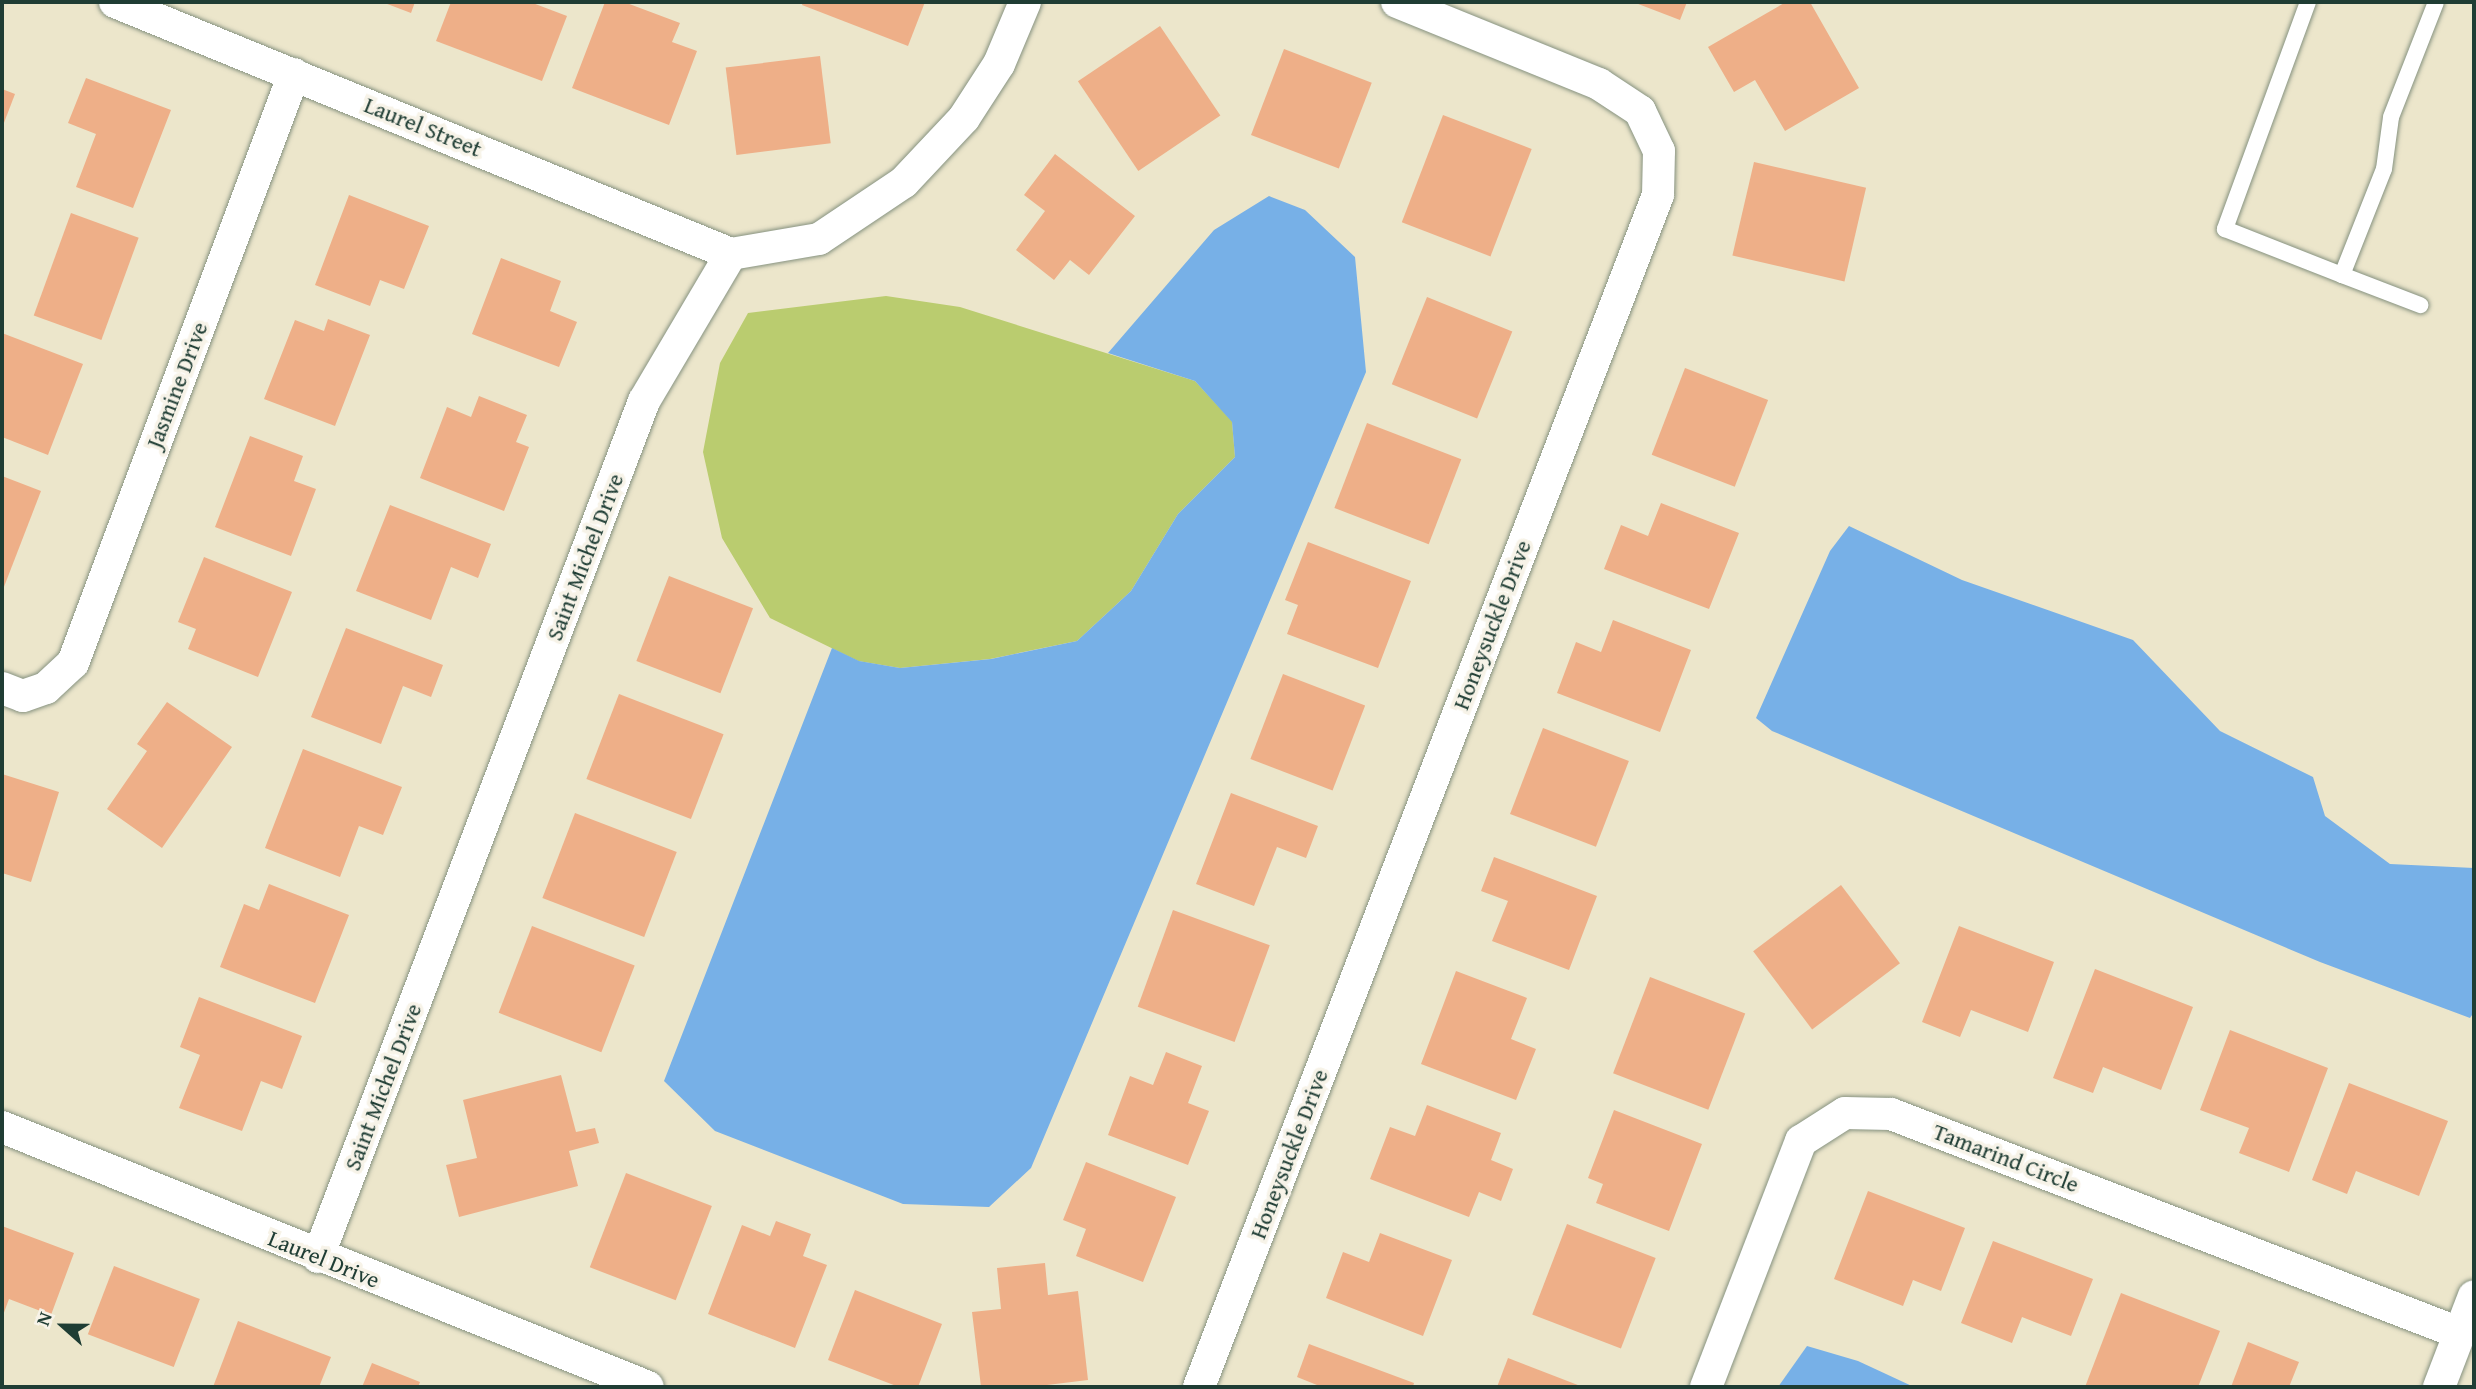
<!DOCTYPE html>
<html>
<head>
<meta charset="utf-8">
<style>
  body { margin:0 }
  #map { position:relative; width:2476px; height:1389px; overflow:hidden; background:#ece6cb; font-family:"Gentium Book Plus",serif }
  div>[style] { position:absolute }
  .green>* { inset:0; background:#bacc6f }
  .water>* { inset:0; background:#77b0e7 }
  .building>* { inset:0; background:#eeaf88; transform-origin:0 0 }
  .roads { filter:drop-shadow(0 0 2px #869280) drop-shadow(0 0 2px #869280) }
  .lane>* { height:16px; margin:-8px; padding:0 8px; transform-origin:8px; border-radius:8px; background:#fff }
  .street>* { height:32px; margin:-16px; padding:0 16px; transform-origin:16px; border-radius:16px; background:#fff }
  span { translate:-50% -50%; white-space:nowrap; text-align:center; line-height:1.15; -webkit-text-stroke:7px #f7f3e8; paint-order:stroke }
  .street-label { font-size:23px; color:#1f3d34 }
  .frame { position:absolute; inset:0; border:4px solid #1f3d34; pointer-events:none }
  .north { position:absolute; left:28px; top:1291px; width:70px; height:70px; -webkit-text-stroke:5px #f7f3e8; paint-order:stroke; rotate:291deg; font-size:19px; font-weight:700; line-height:28px; text-align:center; color:#1f3d34 }
  .north::after { content:''; display:block; margin:auto; width:24px; height:32px; background:#1f3d34; clip-path:polygon(50% 0,100% 100%,50% 72%,0 100%) }
</style>
</head>
<body>
<div id="map">
  <div class="green">
    <div style="clip-path:polygon(886px 296px,960px 307px,1195px 381px,1232px 421px,1235px 457px,1178px 514px,1131px 591px,1077px 641px,990px 659px,900px 668px,858px 661px,770px 618px,722px 538px,703px 452px,720px 363px,748px 313px)"></div>
  </div>
  <div class="water">
    <div style="clip-path:polygon(1269px 196px,1305px 210px,1355px 257px,1366px 372px,1031px 1168px,989px 1207px,903px 1204px,715px 1131px,664px 1081px,832px 648px,859px 661px,900px 668px,991px 659px,1077px 641px,1131px 591px,1178px 514px,1235px 457px,1232px 422px,1195px 381px,1108px 353px,1214px 230px)"></div>
    <div style="clip-path:polygon(1849px 526px,1962px 580px,2133px 640px,2220px 731px,2313px 777px,2325px 816px,2390px 864px,2474px 868px,2474px 1012px,2470px 1018px,2320px 962px,1772px 731px,1756px 718px,1830px 551px)"></div>
    <div style="clip-path:polygon(1807px 1346px,1858px 1361px,1914px 1387px,1778px 1387px)"></div>
  </div>
  <div class="building">
    <div style="clip-path:polygon(382px 2px,415px 2px,411px 13px)"></div>
    <div style="clip-path:polygon(451px 2px,530px 2px,567px 16px,542px 81px,436px 41px)"></div>
    <div style="clip-path:polygon(605px 2px,624px 2px,680px 23px,672px 42px,697px 51px,669px 125px,572px 88px)"></div>
    <div style="clip-path:polygon(803px 2px,925px 2px,908px 46px,802px 5px)"></div>
    <div style="clip-path:polygon(1633px 2px,1687px 2px,1680px 20px)"></div>
    <div style="clip-path:polygon(1786px 2px,1810px 2px,1859px 88px,1785px 131px,1755px 80px,1734px 92px,1708px 47px)"></div>
    <div style="left:1160px;top:26px;width:108px;height:99px;rotate:56deg"></div>
    <div style="left:1284px;top:49px;width:94px;height:92px;rotate:21deg"></div>
    <div style="left:820px;top:56px;width:88px;height:95px;rotate:83deg"></div>
    <div style="clip-path:polygon(86px 78px,171px 110px,133px 208px,76px 187px,96px 134px,68px 123px)"></div>
    <div style="clip-path:polygon(2px 89px,15px 94px,2px 128px)"></div>
    <div style="left:1443px;top:115px;width:95px;height:115px;rotate:21deg"></div>
    <div style="clip-path:polygon(1055px 154px,1135px 216px,1089px 275px,1070px 260px,1054px 280px,1016px 250px,1045px 211px,1024px 195px)"></div>
    <div style="left:1754px;top:162px;width:115px;height:96px;rotate:13deg"></div>
    <div style="clip-path:polygon(349px 195px,429px 226px,404px 289px,380px 280px,370px 306px,315px 285px)"></div>
    <div style="left:71px;top:213px;width:72px;height:109px;rotate:20deg"></div>
    <div style="clip-path:polygon(501px 258px,561px 281px,550px 311px,577px 322px,559px 367px,472px 334px)"></div>
    <div style="left:1427px;top:297px;width:92px;height:94px;rotate:22deg"></div>
    <div style="clip-path:polygon(328px 319px,370px 335px,335px 426px,264px 399px,295px 320px,324px 331px)"></div>
    <div style="clip-path:polygon(2px 333px,83px 364px,48px 455px,2px 437px)"></div>
    <div style="left:1685px;top:368px;width:89px;height:93px;rotate:21deg"></div>
    <div style="clip-path:polygon(479px 396px,527px 415px,516px 442px,529px 447px,504px 511px,420px 478px,447px 407px,471px 417px)"></div>
    <div style="left:1367px;top:423px;width:101px;height:91px;rotate:21deg"></div>
    <div style="clip-path:polygon(250px 436px,303px 456px,294px 481px,316px 489px,291px 556px,215px 527px)"></div>
    <div style="clip-path:polygon(2px 476px,41px 491px,2px 592px)"></div>
    <div style="clip-path:polygon(1661px 503px,1739px 533px,1709px 609px,1604px 569px,1621px 525px,1648px 536px)"></div>
    <div style="clip-path:polygon(390px 505px,491px 544px,478px 578px,451px 567px,431px 620px,356px 591px)"></div>
    <div style="clip-path:polygon(1308px 542px,1411px 581px,1378px 668px,1287px 634px,1298px 605px,1285px 600px)"></div>
    <div style="clip-path:polygon(204px 557px,292px 592px,258px 677px,188px 649px,196px 629px,178px 622px)"></div>
    <div style="left:669px;top:576px;width:90px;height:91px;rotate:21deg"></div>
    <div style="clip-path:polygon(1613px 620px,1691px 650px,1660px 732px,1557px 693px,1576px 642px,1601px 652px)"></div>
    <div style="clip-path:polygon(346px 628px,443px 665px,431px 697px,403px 686px,381px 744px,311px 717px)"></div>
    <div style="left:1283px;top:674px;width:88px;height:91px;rotate:21deg"></div>
    <div style="left:619px;top:694px;width:112px;height:91px;rotate:21deg"></div>
    <div style="clip-path:polygon(167px 702px,232px 747px,162px 848px,107px 809px,147px 751px,137px 744px)"></div>
    <div style="left:1543px;top:728px;width:92px;height:92px;rotate:21deg"></div>
    <div style="clip-path:polygon(303px 749px,402px 787px,383px 835px,359px 826px,340px 877px,265px 848px)"></div>
    <div style="clip-path:polygon(2px 774px,59px 792px,31px 882px,2px 873px)"></div>
    <div style="clip-path:polygon(1231px 793px,1318px 826px,1306px 858px,1277px 847px,1254px 906px,1196px 884px)"></div>
    <div style="left:575px;top:813px;width:109px;height:91px;rotate:21deg"></div>
    <div style="clip-path:polygon(1494px 857px,1597px 896px,1569px 970px,1492px 941px,1508px 901px,1481px 891px)"></div>
    <div style="clip-path:polygon(269px 884px,349px 915px,315px 1003px,220px 967px,244px 904px,259px 910px)"></div>
    <div style="left:1841px;top:885px;width:98px;height:110px;rotate:53deg"></div>
    <div style="left:1173px;top:910px;width:103px;height:103px;rotate:20deg"></div>
    <div style="left:532px;top:926px;width:110px;height:93px;rotate:21deg"></div>
    <div style="clip-path:polygon(1959px 926px,2054px 962px,2028px 1032px,1971px 1010px,1960px 1037px,1922px 1022px)"></div>
    <div style="clip-path:polygon(2095px 969px,2193px 1007px,2161px 1090px,2103px 1067px,2093px 1093px,2053px 1078px)"></div>
    <div style="clip-path:polygon(1456px 971px,1527px 998px,1511px 1039px,1536px 1049px,1516px 1100px,1421px 1064px)"></div>
    <div style="left:1650px;top:977px;width:102px;height:103px;rotate:21deg"></div>
    <div style="clip-path:polygon(199px 997px,302px 1036px,282px 1089px,261px 1081px,242px 1131px,179px 1108px,200px 1055px,180px 1047px)"></div>
    <div style="clip-path:polygon(2230px 1030px,2328px 1068px,2289px 1172px,2239px 1153px,2249px 1128px,2200px 1110px)"></div>
    <div style="clip-path:polygon(1166px 1052px,1202px 1066px,1188px 1103px,1209px 1111px,1188px 1165px,1108px 1135px,1130px 1076px,1153px 1085px)"></div>
    <div style="clip-path:polygon(561px 1075px,576px 1132px,595px 1128px,599px 1143px,569px 1151px,578px 1186px,459px 1217px,446px 1165px,477px 1158px,463px 1100px)"></div>
    <div style="clip-path:polygon(2349px 1083px,2448px 1121px,2419px 1196px,2356px 1171px,2347px 1194px,2312px 1180px)"></div>
    <div style="clip-path:polygon(1427px 1105px,1501px 1133px,1491px 1160px,1513px 1169px,1501px 1201px,1479px 1192px,1469px 1217px,1370px 1179px,1390px 1127px,1415px 1136px)"></div>
    <div style="clip-path:polygon(1614px 1110px,1702px 1144px,1669px 1231px,1596px 1203px,1603px 1184px,1588px 1178px)"></div>
    <div style="clip-path:polygon(1086px 1162px,1176px 1197px,1143px 1282px,1076px 1256px,1086px 1229px,1063px 1220px)"></div>
    <div style="left:626px;top:1173px;width:92px;height:101px;rotate:21deg"></div>
    <div style="clip-path:polygon(1868px 1191px,1965px 1228px,1941px 1291px,1913px 1280px,1903px 1306px,1834px 1279px)"></div>
    <div style="clip-path:polygon(776px 1221px,811px 1234px,803px 1256px,827px 1265px,795px 1348px,708px 1314px,742px 1225px,770px 1236px)"></div>
    <div style="left:1567px;top:1224px;width:95px;height:97px;rotate:21deg"></div>
    <div style="clip-path:polygon(2px 1226px,74px 1253px,51px 1315px,9px 1299px,2px 1318px)"></div>
    <div style="clip-path:polygon(1380px 1233px,1452px 1260px,1423px 1336px,1326px 1298px,1343px 1252px,1369px 1262px)"></div>
    <div style="clip-path:polygon(1993px 1241px,2093px 1279px,2071px 1336px,2022px 1317px,2012px 1343px,1961px 1323px)"></div>
    <div style="clip-path:polygon(1045px 1263px,1048px 1295px,1078px 1291px,1088px 1380px,1047px 1385px,1047px 1387px,981px 1387px,972px 1312px,1001px 1309px,997px 1268px)"></div>
    <div style="left:114px;top:1266px;width:92px;height:73px;rotate:21deg"></div>
    <div style="clip-path:polygon(855px 1290px,942px 1324px,918px 1387px,899px 1387px,828px 1360px)"></div>
    <div style="clip-path:polygon(2121px 1293px,2220px 1331px,2198px 1387px,2085px 1387px)"></div>
    <div style="clip-path:polygon(238px 1321px,331px 1357px,319px 1387px,213px 1387px)"></div>
    <div style="clip-path:polygon(2248px 1342px,2299px 1362px,2289px 1387px,2231px 1387px)"></div>
    <div style="clip-path:polygon(1309px 1344px,1414px 1383px,1413px 1387px,1322px 1387px,1297px 1377px)"></div>
    <div style="clip-path:polygon(1508px 1358px,1583px 1387px,1497px 1387px)"></div>
    <div style="clip-path:polygon(372px 1363px,420px 1382px,418px 1387px,362px 1387px)"></div>
  </div>
  <div class="roads">
    <div class="lane">
      <div style="left:2308px;top:2px;width:242px;rotate:110.1deg"></div>
      <div style="left:2225px;top:229px;width:126px;rotate:21.5deg"></div>
      <div style="left:2342px;top:275px;width:114px;rotate:-68.4deg"></div>
      <div style="left:2384px;top:169px;width:52px;rotate:-82.3deg"></div>
      <div style="left:2391px;top:117px;width:123px;rotate:-68.6deg"></div>
      <div style="left:2342px;top:275px;width:84px;rotate:21deg"></div>
    </div>
    <div class="street">
      <div style="left:115px;top:2px;width:666px;rotate:22.25deg"></div>
      <div style="left:2px;top:688px;width:22px;rotate:21deg"></div>
      <div style="left:23px;top:696px;width:24px;rotate:-19deg"></div>
      <div style="left:46px;top:688px;width:37px;rotate:-43deg"></div>
      <div style="left:73px;top:663px;width:629px;rotate:-69.43deg"></div>
      <div style="left:2px;top:1127px;width:696px;rotate:21.92deg"></div>
      <div style="left:318px;top:1257px;width:916px;rotate:-69.15deg"></div>
      <div style="left:644px;top:401px;width:171px;rotate:-59.4deg"></div>
      <div style="left:731px;top:254px;width:89px;rotate:-9.7deg"></div>
      <div style="left:819px;top:239px;width:102px;rotate:-33.8deg"></div>
      <div style="left:904px;top:182px;width:88px;rotate:-46.8deg"></div>
      <div style="left:964px;top:118px;width:64px;rotate:-57.1deg"></div>
      <div style="left:999px;top:64px;width:67px;rotate:-67.2deg"></div>
      <div style="left:1199px;top:1387px;width:1277px;rotate:-68.94deg"></div>
      <div style="left:1658px;top:195px;width:44px;rotate:-88.7deg"></div>
      <div style="left:1659px;top:151px;width:44px;rotate:-115.4deg"></div>
      <div style="left:1640px;top:111px;width:49px;rotate:-146.6deg"></div>
      <div style="left:1599px;top:84px;width:218px;rotate:-157.9deg"></div>
      <div style="left:1706px;top:1387px;width:264px;rotate:-68.9deg"></div>
      <div style="left:1801px;top:1141px;width:52px;rotate:-32.5deg"></div>
      <div style="left:1845px;top:1113px;width:46px;rotate:1.2deg"></div>
      <div style="left:1891px;top:1114px;width:609px;rotate:21.08deg"></div>
      <div style="left:2439px;top:1387px;width:97px;rotate:-69deg"></div>
    </div>
  </div>
  <div class="street-label">
    <span style="left:423px;top:127px;rotate:22deg">Laurel Street</span>
    <span style="left:177px;top:385px;rotate:-69deg">Jasmine Drive</span>
    <span style="left:585px;top:557px;rotate:-69deg">Saint Michel Drive</span>
    <span style="left:1492px;top:625px;rotate:-69deg">Honeysuckle Drive</span>
    <span style="left:383px;top:1087px;rotate:-69deg">Saint Michel Drive</span>
    <span style="left:1289px;top:1154px;rotate:-69deg">Honeysuckle Drive</span>
    <span style="left:2006px;top:1158px;rotate:21deg">Tamarind Circle</span>
    <span style="left:324px;top:1259px;rotate:22deg">Laurel Drive</span>
  </div>
  <div class="frame"></div>
  <div class="north">N</div>
</div>
</body>
</html>
